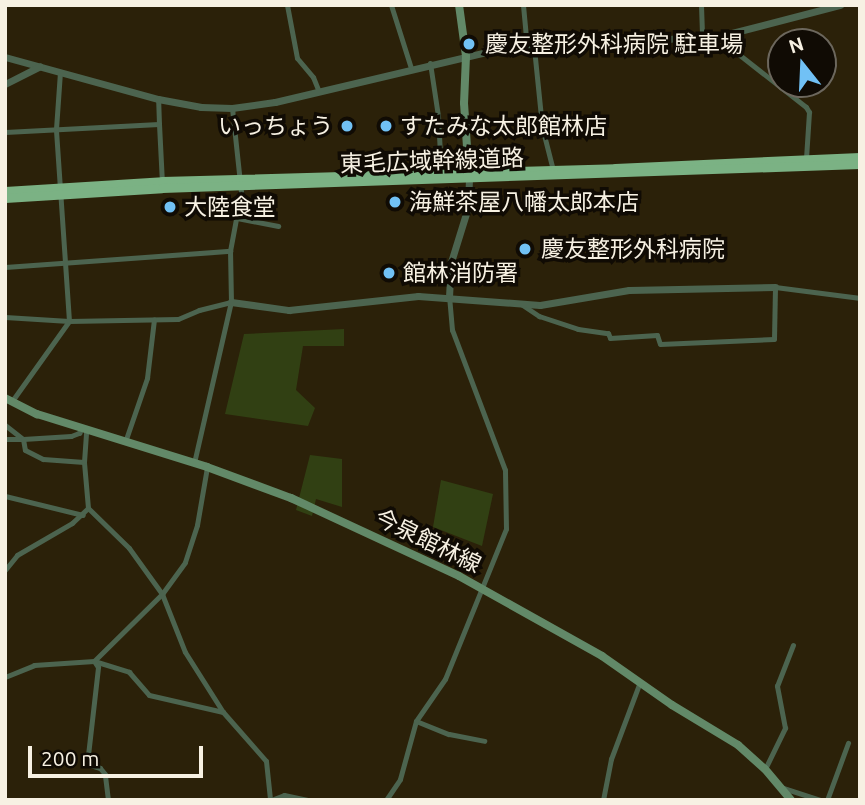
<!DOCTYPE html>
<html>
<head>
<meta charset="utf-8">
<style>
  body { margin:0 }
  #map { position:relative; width:865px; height:805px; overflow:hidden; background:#2b2109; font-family:Ubuntu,"Noto Sans JP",sans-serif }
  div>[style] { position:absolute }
  .green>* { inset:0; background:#314013 }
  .minor>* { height:5px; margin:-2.5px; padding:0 2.5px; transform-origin:2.5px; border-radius:2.5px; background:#4c644f }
  .tertiary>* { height:7px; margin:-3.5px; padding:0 3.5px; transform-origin:3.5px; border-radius:3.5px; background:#4c644f }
  .secondary>* { height:8px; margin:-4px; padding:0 4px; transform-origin:4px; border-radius:4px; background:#628968 }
  .trunk>* { height:9px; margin:-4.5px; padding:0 4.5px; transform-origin:4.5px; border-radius:4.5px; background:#7bb284 }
  .dots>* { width:19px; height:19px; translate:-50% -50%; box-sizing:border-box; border:4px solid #100b04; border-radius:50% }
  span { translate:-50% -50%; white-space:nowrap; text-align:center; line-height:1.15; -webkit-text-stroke:7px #100b04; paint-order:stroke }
  .poi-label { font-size:23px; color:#f7f1e3 }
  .left { translate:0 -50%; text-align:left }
  .right { translate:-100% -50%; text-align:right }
  .street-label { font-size:23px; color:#f7f1e3 }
  .frame { position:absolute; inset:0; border:7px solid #f7f1e3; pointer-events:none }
  .north { position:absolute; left:767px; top:28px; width:70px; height:70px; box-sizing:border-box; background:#100b04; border:2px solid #6c675d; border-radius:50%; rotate:342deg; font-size:19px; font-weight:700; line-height:28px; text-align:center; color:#f7f1e3 }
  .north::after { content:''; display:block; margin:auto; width:24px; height:32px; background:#71c1f5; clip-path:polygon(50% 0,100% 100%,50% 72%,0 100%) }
  .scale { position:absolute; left:28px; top:746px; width:175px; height:32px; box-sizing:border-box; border:4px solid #f7f1e3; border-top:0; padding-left:9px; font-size:21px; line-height:24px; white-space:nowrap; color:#f7f1e3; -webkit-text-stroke:5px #100b04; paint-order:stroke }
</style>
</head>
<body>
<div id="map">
  <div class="green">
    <div style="clip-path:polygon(344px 329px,344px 346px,303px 346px,296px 390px,315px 408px,308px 426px,225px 414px,244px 334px)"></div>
    <div style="clip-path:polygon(310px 455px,342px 459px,342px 507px,316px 499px,312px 516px,296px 510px)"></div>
    <div style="clip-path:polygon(441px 480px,493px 494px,482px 546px,433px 527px)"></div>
  </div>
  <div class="minor">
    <div style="left:287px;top:5px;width:54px;rotate:79.3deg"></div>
    <div style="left:297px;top:58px;width:25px;rotate:50deg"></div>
    <div style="left:313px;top:77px;width:16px;rotate:68deg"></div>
    <div style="left:391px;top:5px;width:66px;rotate:72.4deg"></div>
    <div style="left:523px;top:5px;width:43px;rotate:84.7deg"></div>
    <div style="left:701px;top:5px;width:32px;rotate:88deg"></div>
    <div style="left:724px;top:35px;width:16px;rotate:60deg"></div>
    <div style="left:732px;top:49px;width:94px;rotate:38.1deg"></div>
    <div style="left:806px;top:107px;width:6px;rotate:59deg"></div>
    <div style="left:809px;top:112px;width:47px;rotate:93.7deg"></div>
    <div style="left:534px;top:48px;width:79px;rotate:84.2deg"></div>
    <div style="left:542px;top:127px;width:44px;rotate:75.7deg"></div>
    <div style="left:430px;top:63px;width:54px;rotate:81.4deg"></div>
    <div style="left:438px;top:116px;width:57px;rotate:87deg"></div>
    <div style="left:159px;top:124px;width:60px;rotate:87.1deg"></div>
    <div style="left:5px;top:132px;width:154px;rotate:-3deg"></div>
    <div style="left:159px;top:124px;width:25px;rotate:-92deg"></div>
    <div style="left:237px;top:218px;width:42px;rotate:11deg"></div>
    <div style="left:5px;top:267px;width:226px;rotate:-4.1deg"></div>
    <div style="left:521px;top:304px;width:22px;rotate:34deg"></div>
    <div style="left:539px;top:316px;width:41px;rotate:18.4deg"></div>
    <div style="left:578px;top:329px;width:30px;rotate:8deg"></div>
    <div style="left:608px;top:333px;width:5px;rotate:68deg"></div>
    <div style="left:610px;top:338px;width:47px;rotate:-3.7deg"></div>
    <div style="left:657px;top:335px;width:9px;rotate:72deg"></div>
    <div style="left:660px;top:344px;width:114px;rotate:-2.5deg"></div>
    <div style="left:774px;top:339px;width:52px;rotate:-88.9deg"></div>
    <div style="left:775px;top:287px;width:86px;rotate:7.4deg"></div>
    <div style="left:5px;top:317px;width:64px;rotate:3.6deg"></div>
    <div style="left:69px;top:321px;width:109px;rotate:-1.1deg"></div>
    <div style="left:178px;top:319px;width:23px;rotate:-23deg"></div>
    <div style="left:199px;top:310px;width:33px;rotate:-14deg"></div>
    <div style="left:12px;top:401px;width:98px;rotate:-54.5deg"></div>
    <div style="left:69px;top:321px;width:192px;rotate:-93.9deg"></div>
    <div style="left:56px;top:129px;width:57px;rotate:-86deg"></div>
    <div style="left:5px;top:425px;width:23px;rotate:38deg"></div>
    <div style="left:23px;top:439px;width:48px;rotate:-3.6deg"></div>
    <div style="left:71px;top:436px;width:9px;rotate:-21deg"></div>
    <div style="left:79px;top:433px;width:4px;rotate:-63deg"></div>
    <div style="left:5px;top:439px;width:18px"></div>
    <div style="left:23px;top:439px;width:11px;rotate:80deg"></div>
    <div style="left:25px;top:450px;width:20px;rotate:27deg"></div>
    <div style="left:43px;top:459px;width:41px;rotate:4.2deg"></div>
    <div style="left:125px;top:442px;width:68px;rotate:-71deg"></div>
    <div style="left:147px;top:378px;width:59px;rotate:-83.2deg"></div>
    <div style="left:194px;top:463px;width:165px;rotate:-77.1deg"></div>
    <div style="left:231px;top:302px;width:51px;rotate:-91.1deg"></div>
    <div style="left:230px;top:251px;width:60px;rotate:-79.4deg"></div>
    <div style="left:241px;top:192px;width:84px;rotate:-96.1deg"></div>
    <div style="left:5px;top:496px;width:80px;rotate:13.7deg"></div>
    <div style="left:88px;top:508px;width:57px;rotate:44.3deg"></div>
    <div style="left:129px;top:548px;width:57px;rotate:54.3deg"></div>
    <div style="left:162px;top:594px;width:62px;rotate:68.4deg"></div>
    <div style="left:185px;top:652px;width:71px;rotate:57.7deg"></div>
    <div style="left:223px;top:712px;width:65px;rotate:48.7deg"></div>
    <div style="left:266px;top:761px;width:39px;rotate:84deg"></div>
    <div style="left:5px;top:570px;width:19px;rotate:-51deg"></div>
    <div style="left:17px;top:555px;width:64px;rotate:-30.2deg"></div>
    <div style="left:72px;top:523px;width:22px;rotate:-43deg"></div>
    <div style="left:88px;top:508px;width:46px;rotate:-95deg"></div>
    <div style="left:84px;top:462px;width:32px;rotate:-86deg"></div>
    <div style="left:5px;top:677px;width:31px;rotate:-22deg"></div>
    <div style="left:34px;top:665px;width:60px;rotate:-3.8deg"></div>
    <div style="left:94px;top:661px;width:37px;rotate:17deg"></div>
    <div style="left:129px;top:672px;width:30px;rotate:49deg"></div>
    <div style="left:149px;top:695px;width:76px;rotate:12.9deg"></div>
    <div style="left:416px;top:721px;width:35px;rotate:22deg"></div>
    <div style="left:449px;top:734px;width:36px;rotate:11deg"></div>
    <div style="left:765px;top:769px;width:46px;rotate:-64deg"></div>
    <div style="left:785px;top:728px;width:43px;rotate:-100.8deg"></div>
    <div style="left:777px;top:686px;width:44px;rotate:-68.7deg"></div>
    <div style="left:780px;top:787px;width:42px;rotate:18deg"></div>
    <div style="left:108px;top:800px;width:26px;rotate:-97deg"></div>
    <div style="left:105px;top:774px;width:8px;rotate:-130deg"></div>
    <div style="left:100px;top:768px;width:14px;rotate:-163deg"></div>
    <div style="left:87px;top:764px;width:98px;rotate:-83.5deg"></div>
    <div style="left:98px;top:667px;width:7px;rotate:-124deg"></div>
    <div style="left:94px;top:661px;width:95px;rotate:-44.6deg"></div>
    <div style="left:162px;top:594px;width:39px;rotate:-54deg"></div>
    <div style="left:185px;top:562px;width:39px;rotate:-72deg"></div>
    <div style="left:197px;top:525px;width:59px;rotate:-80.2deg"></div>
    <div style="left:271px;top:800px;width:14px;rotate:-21deg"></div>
    <div style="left:284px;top:795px;width:24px;rotate:12deg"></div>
    <div style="left:386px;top:800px;width:25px;rotate:-56deg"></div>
    <div style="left:400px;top:779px;width:60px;rotate:-74.6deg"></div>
    <div style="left:416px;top:721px;width:51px;rotate:-55.4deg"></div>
    <div style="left:445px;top:679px;width:162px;rotate:-67.9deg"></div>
    <div style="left:506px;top:529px;width:59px;rotate:-91deg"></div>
    <div style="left:505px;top:470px;width:150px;rotate:-110.7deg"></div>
    <div style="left:452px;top:330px;width:33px;rotate:-95deg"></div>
    <div style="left:603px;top:800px;width:42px;rotate:-79deg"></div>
    <div style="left:611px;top:759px;width:82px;rotate:-69.4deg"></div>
    <div style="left:827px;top:800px;width:61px;rotate:-69.8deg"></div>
  </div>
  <div class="tertiary">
    <div style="left:5px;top:57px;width:159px;rotate:15.4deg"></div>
    <div style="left:158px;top:99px;width:44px;rotate:10.5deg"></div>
    <div style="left:201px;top:107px;width:31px;rotate:2deg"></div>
    <div style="left:232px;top:108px;width:43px;rotate:-7.9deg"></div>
    <div style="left:275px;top:102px;width:218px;rotate:-13.3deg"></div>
    <div style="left:487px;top:52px;width:238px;rotate:-4.1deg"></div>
    <div style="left:724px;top:35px;width:120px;rotate:-14.5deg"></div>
    <div style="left:5px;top:84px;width:39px;rotate:-27deg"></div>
    <div style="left:449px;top:297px;width:35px;rotate:-87deg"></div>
    <div style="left:451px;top:262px;width:58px;rotate:-72.8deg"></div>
    <div style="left:468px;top:207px;width:28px;rotate:-88deg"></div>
    <div style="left:231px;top:302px;width:59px;rotate:7.9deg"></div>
    <div style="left:289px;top:310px;width:130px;rotate:-6.2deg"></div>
    <div style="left:418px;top:296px;width:122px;rotate:4.2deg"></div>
    <div style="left:540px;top:305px;width:90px;rotate:-9.6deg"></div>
    <div style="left:629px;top:290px;width:146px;rotate:-1.2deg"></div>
  </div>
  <div class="secondary">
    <div style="left:459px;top:5px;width:51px;rotate:82.2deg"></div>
    <div style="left:466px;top:56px;width:47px;rotate:92.4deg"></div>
    <div style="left:464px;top:103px;width:74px;rotate:86.1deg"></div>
    <div style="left:5px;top:398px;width:36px;rotate:27deg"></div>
    <div style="left:37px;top:414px;width:178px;rotate:17.3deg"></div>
    <div style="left:207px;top:467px;width:90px;rotate:20.3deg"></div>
    <div style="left:291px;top:498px;width:185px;rotate:24.9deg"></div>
    <div style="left:459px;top:576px;width:164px;rotate:29.2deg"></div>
    <div style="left:602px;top:656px;width:85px;rotate:35deg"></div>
    <div style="left:672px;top:705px;width:77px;rotate:31.2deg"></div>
    <div style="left:738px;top:745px;width:36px;rotate:42deg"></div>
    <div style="left:765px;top:769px;width:40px;rotate:50deg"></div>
  </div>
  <div class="trunk">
    <div style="left:5px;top:191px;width:157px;rotate:-3.6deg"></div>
    <div style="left:162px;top:181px;width:453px;rotate:-1.6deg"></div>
    <div style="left:615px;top:168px;width:245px;rotate:-2.6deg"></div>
    <div style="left:5px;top:198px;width:157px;rotate:-3.6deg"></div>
    <div style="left:162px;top:188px;width:698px;rotate:-1.97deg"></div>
  </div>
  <div class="dots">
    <div style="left:469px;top:44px;background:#71c1f5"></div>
    <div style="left:347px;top:126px;background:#71c1f5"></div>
    <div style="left:386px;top:126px;background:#71c1f5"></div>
    <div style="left:395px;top:202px;background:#71c1f5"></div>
    <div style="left:170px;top:207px;background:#71c1f5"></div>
    <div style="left:525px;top:249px;background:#71c1f5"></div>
    <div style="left:389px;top:273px;background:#71c1f5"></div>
  </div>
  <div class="poi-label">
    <span class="left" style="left:485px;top:44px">慶友整形外科病院 駐車場</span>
    <span class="right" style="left:333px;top:126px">いっちょう</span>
    <span class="left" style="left:400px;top:126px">すたみな太郎館林店</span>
    <span class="left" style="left:409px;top:202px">海鮮茶屋八幡太郎本店</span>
    <span class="left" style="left:184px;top:207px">大陸食堂</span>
    <span class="left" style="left:541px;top:249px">慶友整形外科病院</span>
    <span class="left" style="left:403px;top:273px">館林消防署</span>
  </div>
  <div class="street-label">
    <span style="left:432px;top:161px;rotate:-2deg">東毛広域幹線道路</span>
    <span style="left:428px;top:541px;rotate:26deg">今泉館林線</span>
  </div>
  <div class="frame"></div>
  <div class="north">N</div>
  <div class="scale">200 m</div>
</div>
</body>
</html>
